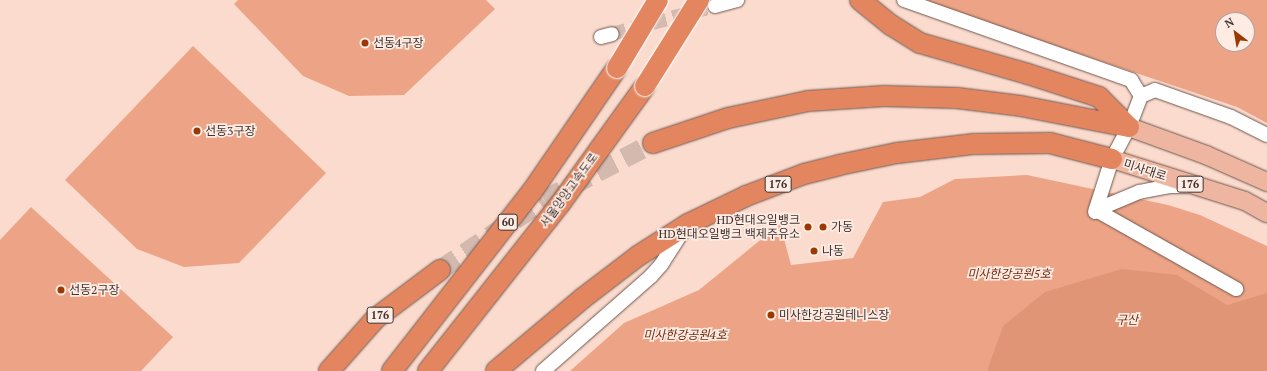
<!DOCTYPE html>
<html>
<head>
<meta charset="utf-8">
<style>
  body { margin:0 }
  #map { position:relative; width:1267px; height:371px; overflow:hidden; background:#fadbce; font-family:"PT Serif","Noto Sans KR",serif }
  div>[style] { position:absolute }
  .green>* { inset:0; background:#eda486 }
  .forest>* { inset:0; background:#e09577 }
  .minor-tunnel>* { height:14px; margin-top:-7px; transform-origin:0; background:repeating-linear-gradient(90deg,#d4b9ae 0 14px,transparent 0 21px) }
  .highway-tunnel>* { height:20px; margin-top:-10px; transform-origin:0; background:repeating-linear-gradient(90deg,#d4b9ae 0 20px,transparent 0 30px) }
  .roads { filter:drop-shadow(0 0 1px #70564b) drop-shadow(0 0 1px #70564b) }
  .minor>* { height:14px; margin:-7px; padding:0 7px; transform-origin:7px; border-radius:7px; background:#fff }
  .major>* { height:18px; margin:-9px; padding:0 9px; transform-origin:9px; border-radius:9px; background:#eeb6a0 }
  .highway>* { height:20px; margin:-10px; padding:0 10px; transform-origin:10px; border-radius:10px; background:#e38660 }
  .bridges { filter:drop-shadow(0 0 1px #fff) drop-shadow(0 0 1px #fff) }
  .highway-bridge>* { height:20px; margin:-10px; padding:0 10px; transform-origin:10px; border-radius:10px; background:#e38660 }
  .dots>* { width:11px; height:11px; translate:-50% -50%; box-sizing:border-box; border:2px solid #feebe3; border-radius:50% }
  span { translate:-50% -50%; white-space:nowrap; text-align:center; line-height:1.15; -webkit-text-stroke:3.5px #feebe3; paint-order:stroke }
  .shield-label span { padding:1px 3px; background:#feebe3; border:1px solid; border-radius:3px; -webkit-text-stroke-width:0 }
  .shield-label { font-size:11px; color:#3e322e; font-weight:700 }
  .poi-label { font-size:12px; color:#3e322e }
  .left { translate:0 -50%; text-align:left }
  .right { translate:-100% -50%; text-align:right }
  .street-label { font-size:12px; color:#3e322e }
  .park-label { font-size:12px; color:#702c0c; font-style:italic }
  .north { position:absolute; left:1215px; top:12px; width:40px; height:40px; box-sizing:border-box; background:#feebe3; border:1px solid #b1a19b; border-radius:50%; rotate:329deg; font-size:11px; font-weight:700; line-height:16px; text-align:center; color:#3e322e }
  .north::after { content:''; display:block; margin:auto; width:14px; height:18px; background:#9c3900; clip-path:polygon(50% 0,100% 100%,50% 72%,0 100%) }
</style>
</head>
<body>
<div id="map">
  <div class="green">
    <div style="clip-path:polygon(238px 0,486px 0,495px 9px,404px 95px,349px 96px,303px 76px,234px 4px)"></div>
    <div style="clip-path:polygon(evenodd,920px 0,1267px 0,1267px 123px,1237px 107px,920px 0,1223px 20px,1247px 20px,1247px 44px,1223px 44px,1223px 20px)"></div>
    <div style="clip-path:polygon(193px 46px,326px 173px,239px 263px,184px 267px,137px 249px,65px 180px)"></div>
    <div style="clip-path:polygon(1027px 175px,1168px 205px,1200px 215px,1267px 246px,1267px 371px,570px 371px,624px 323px,699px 290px,780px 224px,791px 265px,853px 258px,883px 202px,920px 197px,955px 179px)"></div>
    <div style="clip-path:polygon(31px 207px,173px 337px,141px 371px,0 371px,0 240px)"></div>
  </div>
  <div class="forest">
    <div style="clip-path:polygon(1122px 269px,1177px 275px,1227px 305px,1267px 293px,1267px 371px,989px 371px,988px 368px,1003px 326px,1045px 292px)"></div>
  </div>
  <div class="minor-tunnel">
    <div style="left:612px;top:34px;width:107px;rotate:-15.2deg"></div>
  </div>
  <div class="highway-tunnel">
    <div style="left:440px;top:270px;width:125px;rotate:-33.9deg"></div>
    <div style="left:544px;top:200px;width:123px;rotate:-27.6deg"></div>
  </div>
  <div class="roads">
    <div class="minor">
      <div style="left:904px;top:0;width:241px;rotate:19.4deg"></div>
      <div style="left:1131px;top:80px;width:19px;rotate:58deg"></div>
      <div style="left:715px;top:6px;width:23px;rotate:-15deg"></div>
      <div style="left:601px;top:37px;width:11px;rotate:-15deg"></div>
      <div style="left:1096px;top:210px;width:161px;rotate:29.4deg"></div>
      <div style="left:1096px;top:210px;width:47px;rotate:-22.7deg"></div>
      <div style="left:1139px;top:192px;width:32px;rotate:-11deg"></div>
      <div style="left:1170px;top:186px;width:17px"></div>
      <div style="left:1095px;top:212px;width:56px;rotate:-72.2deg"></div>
      <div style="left:1112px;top:159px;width:36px;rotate:-62deg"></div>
      <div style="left:1129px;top:127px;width:33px;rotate:-69deg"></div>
      <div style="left:1141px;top:96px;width:15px;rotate:-23deg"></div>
      <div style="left:1155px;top:90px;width:81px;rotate:19.6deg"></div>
      <div style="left:1231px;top:117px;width:40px;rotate:26.6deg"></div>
      <div style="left:543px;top:371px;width:144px;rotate:-41.3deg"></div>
      <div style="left:651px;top:276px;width:15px;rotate:-48deg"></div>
      <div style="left:661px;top:265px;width:43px;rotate:-57.4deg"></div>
    </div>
    <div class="major">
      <div style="left:1129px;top:127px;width:82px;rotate:20deg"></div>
      <div style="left:1206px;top:155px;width:67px;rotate:23.9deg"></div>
      <div style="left:1112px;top:159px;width:139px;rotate:17.5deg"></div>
      <div style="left:1245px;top:201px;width:25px;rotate:29deg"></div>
    </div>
    <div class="highway">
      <div style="left:860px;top:0;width:40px;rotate:39deg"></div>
      <div style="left:891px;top:25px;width:34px;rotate:32deg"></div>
      <div style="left:920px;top:43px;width:112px;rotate:16deg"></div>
      <div style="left:1028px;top:74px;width:75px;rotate:17.9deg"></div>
      <div style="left:1099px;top:97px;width:42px;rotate:45deg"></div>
      <div style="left:653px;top:143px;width:79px;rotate:-18.4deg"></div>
      <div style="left:728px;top:118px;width:82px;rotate:-12deg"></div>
      <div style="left:808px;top:101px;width:76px;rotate:-3.8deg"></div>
      <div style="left:884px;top:96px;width:73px;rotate:1.6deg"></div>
      <div style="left:957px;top:98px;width:64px;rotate:7.1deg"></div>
      <div style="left:1021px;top:106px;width:110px;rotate:11deg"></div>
      <div style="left:329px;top:371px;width:71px;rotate:-48.4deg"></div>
      <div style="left:376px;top:318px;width:80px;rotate:-36.9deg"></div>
      <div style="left:392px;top:371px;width:229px;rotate:-52.1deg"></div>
      <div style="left:533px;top:190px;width:148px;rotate:-55.5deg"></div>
      <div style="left:428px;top:371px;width:213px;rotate:-51.7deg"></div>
      <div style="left:560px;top:204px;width:145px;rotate:-54.2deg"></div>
      <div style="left:496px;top:371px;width:114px;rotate:-40deg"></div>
      <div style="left:583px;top:298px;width:69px;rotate:-37.4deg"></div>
      <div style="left:638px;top:256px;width:59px;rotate:-32.6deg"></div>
      <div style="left:688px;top:224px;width:64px;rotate:-25.8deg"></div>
      <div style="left:746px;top:196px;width:62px;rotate:-20.8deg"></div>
      <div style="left:804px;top:174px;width:36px;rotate:-14deg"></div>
      <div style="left:839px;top:165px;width:59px;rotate:-11.7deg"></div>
      <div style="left:897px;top:153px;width:78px;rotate:-6.7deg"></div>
      <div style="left:974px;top:144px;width:76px;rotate:-0.8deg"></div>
      <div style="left:1050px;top:143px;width:64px;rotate:14.5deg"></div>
    </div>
  </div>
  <div class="bridges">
    <div class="highway-bridge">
      <div style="left:617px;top:68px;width:79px;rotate:-58.9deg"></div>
      <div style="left:645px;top:86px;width:102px;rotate:-57.9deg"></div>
    </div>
  </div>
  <div class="dots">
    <div style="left:365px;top:43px;background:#9c3900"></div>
    <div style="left:197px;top:131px;background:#9c3900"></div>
    <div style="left:808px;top:227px;background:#9c3900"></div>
    <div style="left:823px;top:227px;background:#9c3900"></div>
    <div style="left:814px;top:251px;background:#9c3900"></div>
    <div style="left:61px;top:290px;background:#9c3900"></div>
    <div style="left:771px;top:315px;background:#9c3900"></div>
  </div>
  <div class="shield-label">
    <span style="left:778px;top:184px">176</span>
    <span style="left:1190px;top:184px">176</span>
    <span style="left:508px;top:222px">60</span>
    <span style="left:380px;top:315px">176</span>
  </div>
  <div class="poi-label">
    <span class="left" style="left:373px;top:43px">선동4구장</span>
    <span class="left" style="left:205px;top:131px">선동3구장</span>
    <span class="right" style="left:800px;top:227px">HD현대오일뱅크<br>HD현대오일뱅크 백제주유소</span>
    <span class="left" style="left:831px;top:227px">가동</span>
    <span class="left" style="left:822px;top:251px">나동</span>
    <span class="left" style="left:69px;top:290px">선동2구장</span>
    <span class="left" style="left:779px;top:315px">미사한강공원테니스장</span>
  </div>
  <div class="street-label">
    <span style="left:1145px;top:170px;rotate:18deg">미사대로</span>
    <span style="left:569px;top:190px;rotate:-54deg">서울양양고속도로</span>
  </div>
  <div class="park-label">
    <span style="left:1009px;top:274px">미사한강공원5호</span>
    <span style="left:1127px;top:320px">구산</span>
    <span style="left:685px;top:335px">미사한강공원4호</span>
  </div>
  <div class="north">N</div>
</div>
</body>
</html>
